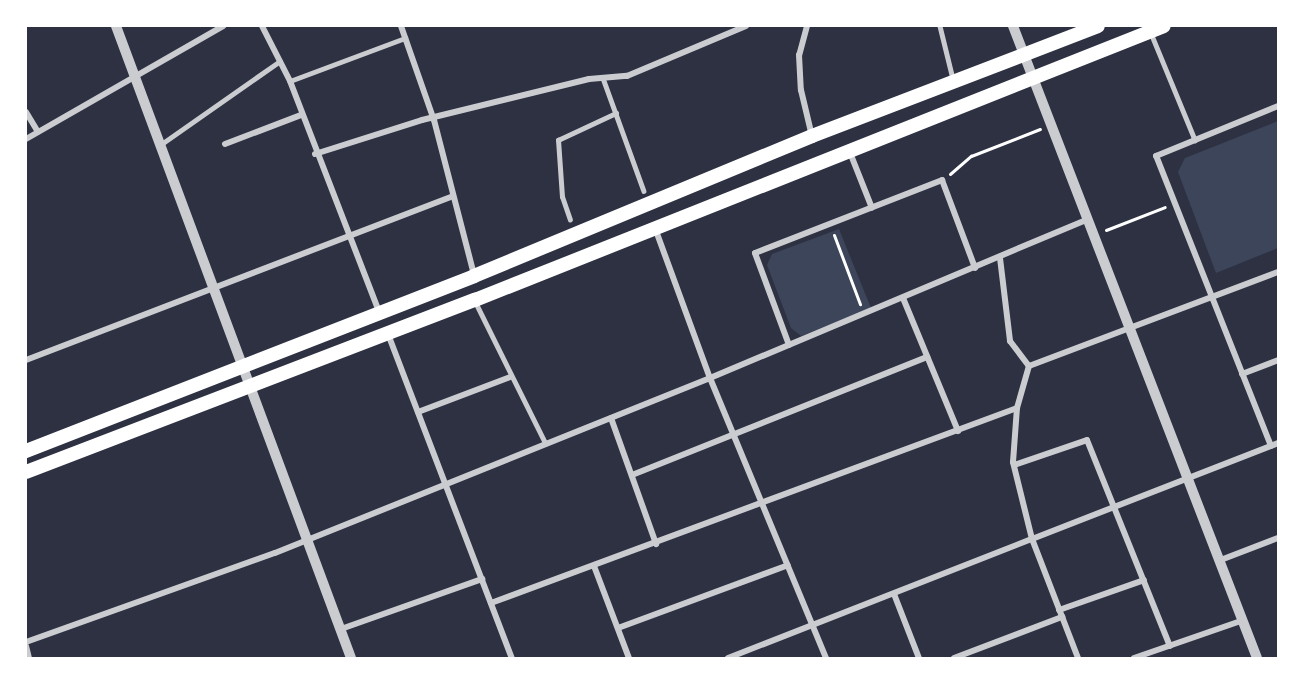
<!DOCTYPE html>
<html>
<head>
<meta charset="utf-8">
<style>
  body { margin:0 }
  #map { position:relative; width:1304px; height:684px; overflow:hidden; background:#2d3142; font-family:Bitter,serif }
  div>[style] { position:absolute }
  .green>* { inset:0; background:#3c4559 }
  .path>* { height:3px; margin:-1.5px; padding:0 1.5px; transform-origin:1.5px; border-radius:1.5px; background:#fff }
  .service>* { height:4.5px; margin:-2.25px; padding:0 2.25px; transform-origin:2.25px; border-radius:2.25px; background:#caccd0 }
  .minor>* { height:6px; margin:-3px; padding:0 3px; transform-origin:3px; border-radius:3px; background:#caccd0 }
  .tertiary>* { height:10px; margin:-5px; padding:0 5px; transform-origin:5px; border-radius:5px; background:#caccd0 }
  .primary>* { height:14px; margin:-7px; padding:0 7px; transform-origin:7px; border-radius:7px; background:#fff }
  span { translate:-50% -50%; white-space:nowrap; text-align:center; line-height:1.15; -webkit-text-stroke:4.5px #fff; paint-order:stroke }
  .frame { position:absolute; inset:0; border:27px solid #fff; pointer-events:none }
</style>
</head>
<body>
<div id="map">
  <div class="green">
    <div style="clip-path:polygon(1278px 121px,1278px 248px,1216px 273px,1178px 172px,1185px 158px)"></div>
    <div style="clip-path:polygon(839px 229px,871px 308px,801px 336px,791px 328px,767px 265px,772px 254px)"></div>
  </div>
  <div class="path">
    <div style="left:950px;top:174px;width:28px;rotate:-41deg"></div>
    <div style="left:971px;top:156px;width:74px;rotate:-21.4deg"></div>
    <div style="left:1106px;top:230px;width:63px;rotate:-21.3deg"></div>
    <div style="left:834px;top:235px;width:74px;rotate:69.4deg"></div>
  </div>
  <div class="service">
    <div style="left:940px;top:26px;width:55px;rotate:76.2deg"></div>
    <div style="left:1151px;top:33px;width:116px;rotate:67.6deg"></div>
    <div style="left:603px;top:78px;width:120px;rotate:70.1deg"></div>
    <div style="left:290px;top:81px;width:123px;rotate:-20.5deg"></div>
    <div style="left:160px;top:145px;width:146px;rotate:-35deg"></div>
    <div style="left:570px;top:220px;width:24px;rotate:-109deg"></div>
    <div style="left:562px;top:197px;width:57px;rotate:-94deg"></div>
    <div style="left:558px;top:140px;width:64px;rotate:-25deg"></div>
    <div style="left:476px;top:303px;width:157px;rotate:63.6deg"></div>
  </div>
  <div class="minor">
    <div style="left:262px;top:26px;width:62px;rotate:63deg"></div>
    <div style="left:290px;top:81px;width:248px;rotate:68.9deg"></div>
    <div style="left:401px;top:26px;width:100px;rotate:70.7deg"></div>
    <div style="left:434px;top:120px;width:160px;rotate:75.5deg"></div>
    <div style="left:807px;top:26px;width:30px;rotate:105deg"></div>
    <div style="left:799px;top:55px;width:35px;rotate:87deg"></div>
    <div style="left:801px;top:90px;width:47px;rotate:76.6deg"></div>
    <div style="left:26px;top:112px;width:23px;rotate:59deg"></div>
    <div style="left:26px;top:139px;width:227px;rotate:-29.8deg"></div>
    <div style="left:225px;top:144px;width:81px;rotate:-20.9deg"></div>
    <div style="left:849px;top:150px;width:62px;rotate:68.4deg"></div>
    <div style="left:315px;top:154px;width:112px;rotate:-17.6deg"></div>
    <div style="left:422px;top:120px;width:172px;rotate:-13.8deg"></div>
    <div style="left:589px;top:79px;width:38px;rotate:-5deg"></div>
    <div style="left:627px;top:76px;width:129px;rotate:-22.8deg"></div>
    <div style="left:655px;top:228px;width:160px;rotate:69.9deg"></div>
    <div style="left:710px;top:378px;width:303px;rotate:67.5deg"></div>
    <div style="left:1000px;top:258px;width:84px;rotate:83.1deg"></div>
    <div style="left:1010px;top:341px;width:31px;rotate:53deg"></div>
    <div style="left:903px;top:298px;width:144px;rotate:67.5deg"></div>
    <div style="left:388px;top:334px;width:347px;rotate:69.1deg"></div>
    <div style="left:789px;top:345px;width:98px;rotate:-110.3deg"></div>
    <div style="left:755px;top:253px;width:201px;rotate:-21.3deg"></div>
    <div style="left:942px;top:180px;width:94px;rotate:69.4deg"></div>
    <div style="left:26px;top:360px;width:457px;rotate:-21deg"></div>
    <div style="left:1242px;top:374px;width:39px;rotate:-21deg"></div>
    <div style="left:418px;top:412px;width:98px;rotate:-20.8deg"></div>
    <div style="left:611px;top:418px;width:134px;rotate:70.3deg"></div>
    <div style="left:1271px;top:446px;width:312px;rotate:-111.6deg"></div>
    <div style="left:1156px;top:156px;width:132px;rotate:-22.3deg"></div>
    <div style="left:1014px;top:465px;width:77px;rotate:-18.9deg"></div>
    <div style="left:1087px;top:440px;width:222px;rotate:68.1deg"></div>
    <div style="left:632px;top:475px;width:318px;rotate:-21.8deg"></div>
    <div style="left:1218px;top:561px;width:64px;rotate:-21deg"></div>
    <div style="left:594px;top:566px;width:98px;rotate:69.2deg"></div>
    <div style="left:894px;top:594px;width:69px;rotate:68.7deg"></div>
    <div style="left:491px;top:603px;width:561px;rotate:-20.34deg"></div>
    <div style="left:1059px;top:610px;width:90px;rotate:-19.4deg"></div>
    <div style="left:618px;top:628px;width:181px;rotate:-20.3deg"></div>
    <div style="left:341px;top:629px;width:150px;rotate:-19.5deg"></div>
    <div style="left:26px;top:642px;width:264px;rotate:-19.7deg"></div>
    <div style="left:275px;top:553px;width:469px;rotate:-21.9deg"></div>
    <div style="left:710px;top:378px;width:408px;rotate:-22.8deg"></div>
    <div style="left:26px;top:646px;width:12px;rotate:76deg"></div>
    <div style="left:728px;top:658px;width:326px;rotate:-21.4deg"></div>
    <div style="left:1032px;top:539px;width:79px;rotate:-103.9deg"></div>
    <div style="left:1013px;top:462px;width:54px;rotate:-85.8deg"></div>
    <div style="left:1017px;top:408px;width:44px;rotate:-74.1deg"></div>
    <div style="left:1029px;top:366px;width:266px;rotate:-20.7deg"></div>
    <div style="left:954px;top:658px;width:116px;rotate:-20.8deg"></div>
    <div style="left:1078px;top:658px;width:128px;rotate:-111.1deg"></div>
    <div style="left:1032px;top:539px;width:264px;rotate:-21.3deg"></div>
    <div style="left:1134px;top:658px;width:113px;rotate:-19.1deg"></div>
  </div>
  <div class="tertiary">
    <div style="left:116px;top:26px;width:674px;rotate:69.6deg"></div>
    <div style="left:1013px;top:26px;width:677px;rotate:68.89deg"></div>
  </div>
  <div class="primary">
    <div style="left:26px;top:451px;width:481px;rotate:-21.3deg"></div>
    <div style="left:474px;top:276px;width:366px;rotate:-22.5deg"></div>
    <div style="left:812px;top:136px;width:306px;rotate:-21deg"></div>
    <div style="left:26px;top:472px;width:481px;rotate:-21deg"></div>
    <div style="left:475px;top:300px;width:741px;rotate:-21.69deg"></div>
  </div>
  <div class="frame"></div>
</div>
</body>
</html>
